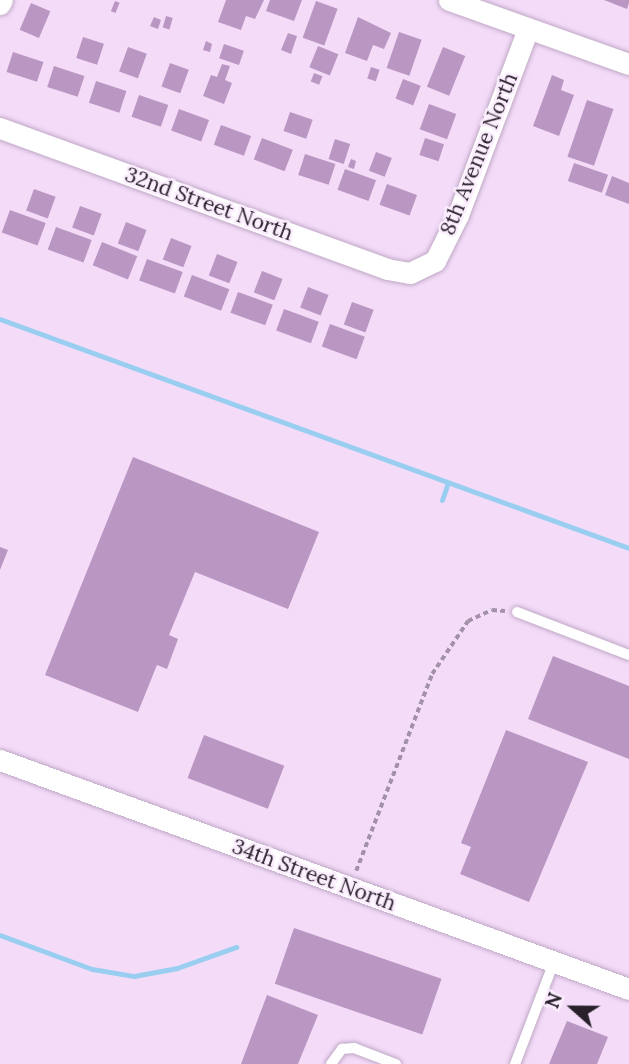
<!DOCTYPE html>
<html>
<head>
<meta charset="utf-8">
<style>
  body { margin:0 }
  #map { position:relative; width:629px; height:1064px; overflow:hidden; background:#f4dcf9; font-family:Lora,serif }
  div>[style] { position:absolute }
  .stream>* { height:5px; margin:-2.5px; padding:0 2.5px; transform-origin:2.5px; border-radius:2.5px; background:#9acef1 }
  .building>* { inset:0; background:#ba96c2; transform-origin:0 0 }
  .path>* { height:3.5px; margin-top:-1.75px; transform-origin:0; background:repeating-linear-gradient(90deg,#a391a7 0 5px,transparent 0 8.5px) }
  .roads { filter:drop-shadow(0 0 2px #bfa8c5) drop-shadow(0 0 2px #bfa8c5) }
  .lane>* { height:10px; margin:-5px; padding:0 5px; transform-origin:5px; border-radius:5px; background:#fff }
  .street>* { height:21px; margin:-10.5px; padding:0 10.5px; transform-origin:10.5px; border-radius:10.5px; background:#fff }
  span { translate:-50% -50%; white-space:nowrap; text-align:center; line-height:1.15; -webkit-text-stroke:5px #fbedfe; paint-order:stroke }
  .street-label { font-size:21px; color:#28202a }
  .north { position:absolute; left:538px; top:973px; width:70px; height:70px; -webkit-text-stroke:5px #fbedfe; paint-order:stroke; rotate:291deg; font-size:19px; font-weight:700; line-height:28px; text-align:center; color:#28202a }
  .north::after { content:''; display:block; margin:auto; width:24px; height:32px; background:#28202a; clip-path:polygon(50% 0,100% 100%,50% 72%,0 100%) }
</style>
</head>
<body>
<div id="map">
  <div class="stream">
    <div style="left:0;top:319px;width:669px;rotate:20.01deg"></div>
    <div style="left:442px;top:500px;width:18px;rotate:-71deg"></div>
    <div style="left:0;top:935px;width:98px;rotate:20.3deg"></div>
    <div style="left:92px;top:969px;width:43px;rotate:9.5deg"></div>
    <div style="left:134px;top:976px;width:44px;rotate:-10.5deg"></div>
    <div style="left:177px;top:968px;width:63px;rotate:-19.6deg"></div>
  </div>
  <div class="building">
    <div style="clip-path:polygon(226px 0,264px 0,255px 19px,246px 16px,241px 30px,218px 22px)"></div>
    <div style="clip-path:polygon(270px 0,302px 0,294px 21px,266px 11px)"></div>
    <div style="clip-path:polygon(604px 0,629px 0,629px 3px,627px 9px)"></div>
    <div style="left:115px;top:1px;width:5px;height:11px;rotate:22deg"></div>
    <div style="left:316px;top:1px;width:23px;height:39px;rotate:20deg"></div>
    <div style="left:31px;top:3px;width:21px;height:29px;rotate:23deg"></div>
    <div style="left:166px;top:16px;width:7px;height:12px;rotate:16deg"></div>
    <div style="clip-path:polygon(154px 17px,161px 20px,158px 29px,150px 26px)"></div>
    <div style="clip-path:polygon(358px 17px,391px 33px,384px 49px,373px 45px,367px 61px,345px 53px)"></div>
    <div style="left:399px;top:32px;width:24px;height:38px;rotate:19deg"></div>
    <div style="clip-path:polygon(288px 33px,297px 36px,291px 54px,281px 50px)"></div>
    <div style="left:83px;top:37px;width:22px;height:22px;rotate:18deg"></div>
    <div style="clip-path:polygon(206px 41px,212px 44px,210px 52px,203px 50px)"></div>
    <div style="left:224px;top:44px;width:21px;height:15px;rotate:19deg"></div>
    <div style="left:318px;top:46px;width:22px;height:23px;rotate:22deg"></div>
    <div style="left:128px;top:47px;width:20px;height:26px;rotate:20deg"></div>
    <div style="left:443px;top:47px;width:24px;height:43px;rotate:22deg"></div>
    <div style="left:13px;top:52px;width:32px;height:21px;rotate:18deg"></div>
    <div style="left:170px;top:63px;width:20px;height:25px;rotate:20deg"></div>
    <div style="clip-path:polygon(222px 64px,230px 66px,225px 80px,232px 83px,224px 104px,203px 96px,211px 75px,217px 77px)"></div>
    <div style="left:54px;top:66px;width:32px;height:22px;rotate:18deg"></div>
    <div style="left:371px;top:67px;width:9px;height:12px;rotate:18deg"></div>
    <div style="left:314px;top:73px;width:9px;height:9px;rotate:21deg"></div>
    <div style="clip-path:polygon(552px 75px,564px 80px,561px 90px,574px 95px,559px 136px,533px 126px)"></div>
    <div style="left:403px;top:79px;width:19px;height:21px;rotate:21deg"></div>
    <div style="left:96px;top:81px;width:32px;height:23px;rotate:18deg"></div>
    <div style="left:139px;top:95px;width:31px;height:23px;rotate:19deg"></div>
    <div style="left:587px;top:100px;width:28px;height:60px;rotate:19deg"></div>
    <div style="left:429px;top:104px;width:29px;height:27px;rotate:20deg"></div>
    <div style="left:179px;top:109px;width:32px;height:23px;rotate:20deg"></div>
    <div style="left:290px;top:112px;width:24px;height:20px;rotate:19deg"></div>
    <div style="left:221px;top:125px;width:32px;height:21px;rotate:20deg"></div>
    <div style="left:262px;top:138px;width:33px;height:23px;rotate:21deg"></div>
    <div style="left:425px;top:138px;width:20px;height:18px;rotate:18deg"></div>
    <div style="left:335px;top:139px;width:16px;height:21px;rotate:18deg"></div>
    <div style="left:376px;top:152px;width:17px;height:20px;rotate:21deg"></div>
    <div style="left:305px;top:154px;width:32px;height:22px;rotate:18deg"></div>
    <div style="clip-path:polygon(351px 159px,356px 161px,354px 169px,348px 167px)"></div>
    <div style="left:574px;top:163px;width:36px;height:19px;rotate:19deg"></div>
    <div style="left:345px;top:169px;width:33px;height:22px;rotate:20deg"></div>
    <div style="clip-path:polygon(612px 176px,629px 183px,629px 204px,605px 195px)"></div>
    <div style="left:387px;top:184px;width:32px;height:22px;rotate:20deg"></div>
    <div style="left:34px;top:189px;width:23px;height:23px;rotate:20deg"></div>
    <div style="left:80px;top:206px;width:23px;height:23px;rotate:20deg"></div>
    <div style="left:10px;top:210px;width:38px;height:24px;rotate:20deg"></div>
    <div style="left:126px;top:222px;width:22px;height:23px;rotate:21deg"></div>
    <div style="left:56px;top:227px;width:38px;height:24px;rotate:20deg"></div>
    <div style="left:171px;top:238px;width:22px;height:23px;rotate:21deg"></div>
    <div style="left:102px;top:242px;width:38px;height:25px;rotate:22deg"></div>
    <div style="left:217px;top:254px;width:22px;height:23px;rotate:21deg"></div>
    <div style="left:147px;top:259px;width:38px;height:23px;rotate:20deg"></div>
    <div style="left:262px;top:271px;width:22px;height:23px;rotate:21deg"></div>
    <div style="left:192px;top:275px;width:40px;height:23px;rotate:21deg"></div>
    <div style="left:308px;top:287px;width:22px;height:22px;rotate:21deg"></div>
    <div style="left:238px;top:292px;width:37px;height:22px;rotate:20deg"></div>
    <div style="left:352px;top:302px;width:23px;height:24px;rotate:20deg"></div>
    <div style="left:284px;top:309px;width:37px;height:23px;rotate:20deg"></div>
    <div style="left:330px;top:324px;width:37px;height:24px;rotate:20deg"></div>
    <div style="clip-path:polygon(133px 457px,319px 532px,288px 609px,195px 572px,169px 635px,178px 639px,167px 669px,157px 665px,138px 712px,45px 675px)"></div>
    <div style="clip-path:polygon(0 547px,8px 550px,0 570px)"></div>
    <div style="clip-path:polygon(553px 656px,629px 686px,629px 759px,528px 719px)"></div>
    <div style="clip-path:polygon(506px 730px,588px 762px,529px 902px,460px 874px,471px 847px,461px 843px)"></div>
    <div style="left:204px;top:735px;width:86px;height:46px;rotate:21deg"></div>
    <div style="left:294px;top:928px;width:156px;height:59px;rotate:19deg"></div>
    <div style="clip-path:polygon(267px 995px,318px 1015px,298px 1064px,241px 1064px)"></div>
    <div style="clip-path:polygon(567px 1021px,608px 1037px,597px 1064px,549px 1064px)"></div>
  </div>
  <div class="path">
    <div style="left:356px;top:871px;width:211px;rotate:-68.9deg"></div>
    <div style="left:432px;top:674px;width:64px;rotate:-55.8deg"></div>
    <div style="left:468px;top:621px;width:26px;rotate:-25deg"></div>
    <div style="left:492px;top:610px;width:13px;rotate:4deg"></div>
  </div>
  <div class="roads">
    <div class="lane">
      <div style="left:517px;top:612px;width:120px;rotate:21deg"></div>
      <div style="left:331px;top:1064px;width:19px;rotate:-54deg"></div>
      <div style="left:342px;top:1049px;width:12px;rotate:-5deg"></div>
      <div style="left:354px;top:1048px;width:45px;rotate:20.9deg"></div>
      <div style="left:515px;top:1064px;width:109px;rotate:-69.1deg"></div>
    </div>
    <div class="street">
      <div style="left:449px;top:0;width:191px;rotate:19.6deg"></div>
      <div style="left:0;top:4px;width:4px;rotate:-63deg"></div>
      <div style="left:0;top:128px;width:412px;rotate:20deg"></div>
      <div style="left:387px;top:269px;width:23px;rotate:10deg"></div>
      <div style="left:410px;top:273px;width:28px;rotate:-26deg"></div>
      <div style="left:435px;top:261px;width:51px;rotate:-63.4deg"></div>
      <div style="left:458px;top:215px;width:199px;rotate:-69.4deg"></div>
      <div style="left:0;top:760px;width:669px;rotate:20.01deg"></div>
    </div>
  </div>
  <div class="street-label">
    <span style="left:479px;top:154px;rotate:-68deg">8th Avenue North</span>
    <span style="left:209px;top:204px;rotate:20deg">32nd Street North</span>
    <span style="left:314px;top:875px;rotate:20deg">34th Street North</span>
  </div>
  <div class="north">N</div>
</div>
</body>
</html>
